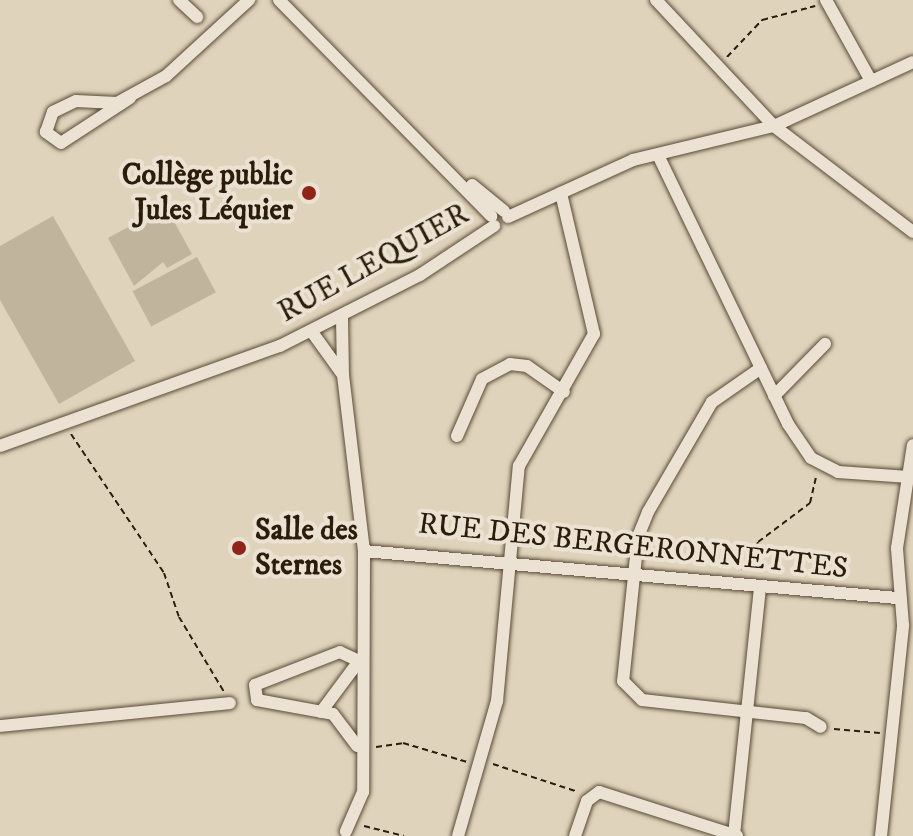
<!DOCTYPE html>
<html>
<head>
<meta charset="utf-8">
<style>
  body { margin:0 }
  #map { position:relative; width:913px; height:836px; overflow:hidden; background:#e0d3bb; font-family:"IM FELL DW Pica",serif }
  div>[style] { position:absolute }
  .green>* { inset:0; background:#c1b49d; transform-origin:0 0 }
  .path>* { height:2px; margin-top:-1px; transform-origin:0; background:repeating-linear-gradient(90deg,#2b1d09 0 6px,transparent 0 10px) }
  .roads { filter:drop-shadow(0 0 2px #584a36) drop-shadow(0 0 2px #584a36) }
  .minor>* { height:12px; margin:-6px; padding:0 6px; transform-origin:6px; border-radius:6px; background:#ebe2d3 }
  .dots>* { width:22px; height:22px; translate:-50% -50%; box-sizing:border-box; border:4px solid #ebe2d3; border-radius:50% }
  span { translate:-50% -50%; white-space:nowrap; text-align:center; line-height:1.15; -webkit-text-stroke:8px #ebe2d3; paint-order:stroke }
  .poi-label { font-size:30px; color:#2b1d09; font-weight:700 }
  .right { translate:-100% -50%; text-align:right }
  .left { translate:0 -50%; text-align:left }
  .street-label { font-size:30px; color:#2b1d09 }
</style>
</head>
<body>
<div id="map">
  <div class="green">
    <div style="clip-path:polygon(166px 207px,192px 254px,167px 268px,163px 262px,134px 286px,108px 238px,132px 225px,137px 232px)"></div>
    <div style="clip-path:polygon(53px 216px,135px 361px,59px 404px,0 300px,0 246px)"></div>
    <div style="left:197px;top:257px;width:40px;height:73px;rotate:62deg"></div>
  </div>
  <div class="path">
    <div style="left:727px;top:57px;width:51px;rotate:-46.6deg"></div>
    <div style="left:762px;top:20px;width:55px;rotate:-14.8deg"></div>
    <div style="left:71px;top:434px;width:167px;rotate:56.2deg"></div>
    <div style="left:164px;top:573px;width:46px;rotate:71.2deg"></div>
    <div style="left:179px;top:617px;width:87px;rotate:59deg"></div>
    <div style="left:742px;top:570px;width:32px;rotate:-60deg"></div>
    <div style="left:758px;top:542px;width:65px;rotate:-36.9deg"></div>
    <div style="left:810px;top:503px;width:28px;rotate:-77deg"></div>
    <div style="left:834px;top:729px;width:46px;rotate:5deg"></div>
    <div style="left:376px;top:747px;width:27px;rotate:-8deg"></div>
    <div style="left:403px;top:743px;width:67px;rotate:16.5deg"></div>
    <div style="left:493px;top:764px;width:89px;rotate:18.2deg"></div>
    <div style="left:364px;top:826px;width:41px;rotate:14deg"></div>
  </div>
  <div class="roads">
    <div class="minor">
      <div style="left:179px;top:0;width:25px;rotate:43deg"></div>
      <div style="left:279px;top:0;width:303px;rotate:45.5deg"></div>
      <div style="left:656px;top:0;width:173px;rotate:46.9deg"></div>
      <div style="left:774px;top:126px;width:175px;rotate:37.3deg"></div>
      <div style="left:826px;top:0;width:93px;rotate:60.9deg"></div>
      <div style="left:130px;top:98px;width:82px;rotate:146.9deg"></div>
      <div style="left:61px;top:143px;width:19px;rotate:-144deg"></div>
      <div style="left:46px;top:132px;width:21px;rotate:-71deg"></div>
      <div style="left:53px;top:112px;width:25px;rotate:-26deg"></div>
      <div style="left:76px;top:101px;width:41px;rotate:2.8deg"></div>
      <div style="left:117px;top:103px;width:56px;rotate:-28.9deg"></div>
      <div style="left:166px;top:76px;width:113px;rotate:-42.5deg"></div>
      <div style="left:658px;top:155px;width:299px;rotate:64.2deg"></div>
      <div style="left:788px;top:424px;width:41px;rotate:55.9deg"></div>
      <div style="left:811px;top:458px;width:30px;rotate:27deg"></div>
      <div style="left:838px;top:472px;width:71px;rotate:4deg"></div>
      <div style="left:472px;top:185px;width:41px;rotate:39.1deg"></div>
      <div style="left:508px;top:217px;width:137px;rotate:-24.5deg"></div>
      <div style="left:633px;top:160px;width:145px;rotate:-13.6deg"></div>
      <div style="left:774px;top:126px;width:153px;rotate:-24.7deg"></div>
      <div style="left:312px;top:332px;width:53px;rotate:54.2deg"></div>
      <div style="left:343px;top:375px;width:58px;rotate:-91deg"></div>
      <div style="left:761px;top:368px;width:60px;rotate:145.2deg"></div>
      <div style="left:712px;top:402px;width:127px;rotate:120.2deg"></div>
      <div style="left:648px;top:512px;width:27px;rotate:112deg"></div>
      <div style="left:638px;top:537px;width:145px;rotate:95.9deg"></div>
      <div style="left:623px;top:681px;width:27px;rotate:45deg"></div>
      <div style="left:642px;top:700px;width:165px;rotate:6.3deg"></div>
      <div style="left:806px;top:718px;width:17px;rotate:31deg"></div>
      <div style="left:343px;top:375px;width:177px;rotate:83.2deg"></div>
      <div style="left:364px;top:551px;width:241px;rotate:90.2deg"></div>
      <div style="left:363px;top:792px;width:43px;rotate:113.6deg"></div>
      <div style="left:774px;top:396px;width:73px;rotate:-45.6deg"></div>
      <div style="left:457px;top:436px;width:62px;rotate:-66.3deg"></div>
      <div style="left:482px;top:379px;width:32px;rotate:-28deg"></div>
      <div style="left:510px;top:364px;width:17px;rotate:7deg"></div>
      <div style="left:527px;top:366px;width:45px;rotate:35.1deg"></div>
      <div style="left:0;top:446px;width:297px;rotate:-19.7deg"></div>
      <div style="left:280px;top:346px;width:157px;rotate:-26.9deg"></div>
      <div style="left:420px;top:275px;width:89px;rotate:-33.5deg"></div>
      <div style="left:364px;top:551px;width:535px;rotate:5.04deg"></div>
      <div style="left:321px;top:712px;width:64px;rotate:-53.3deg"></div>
      <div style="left:359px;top:661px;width:21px;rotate:-155deg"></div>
      <div style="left:340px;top:652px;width:91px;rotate:158.8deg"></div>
      <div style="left:255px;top:685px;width:15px;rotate:82deg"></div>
      <div style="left:257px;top:700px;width:77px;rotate:10.4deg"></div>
      <div style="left:333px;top:714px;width:40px;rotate:53deg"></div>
      <div style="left:0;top:726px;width:231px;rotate:-5.7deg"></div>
      <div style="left:734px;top:835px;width:250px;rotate:-84deg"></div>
      <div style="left:458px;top:836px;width:141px;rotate:-73.9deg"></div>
      <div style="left:497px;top:701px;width:236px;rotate:-84.7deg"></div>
      <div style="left:519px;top:466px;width:152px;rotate:-60.4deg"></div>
      <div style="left:594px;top:334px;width:145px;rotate:-103.2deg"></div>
      <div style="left:575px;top:836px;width:37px;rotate:-71deg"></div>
      <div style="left:587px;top:801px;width:15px;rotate:-37deg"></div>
      <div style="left:599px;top:792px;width:145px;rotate:17.7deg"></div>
      <div style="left:881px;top:836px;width:212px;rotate:-84deg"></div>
      <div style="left:903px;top:625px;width:77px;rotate:-94.5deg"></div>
      <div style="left:897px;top:548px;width:104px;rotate:-81.2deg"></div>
    </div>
  </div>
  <div class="dots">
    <div style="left:309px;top:193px;background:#8f2418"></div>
    <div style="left:239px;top:548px;background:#8f2418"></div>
  </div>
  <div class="poi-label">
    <span class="right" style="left:293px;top:193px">Collège public<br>Jules Léquier</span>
    <span class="left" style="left:255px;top:548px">Salle des<br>Sternes</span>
  </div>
  <div class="street-label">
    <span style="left:374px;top:264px;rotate:-29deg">RUE LEQUIER</span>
    <span style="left:633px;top:547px;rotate:6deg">RUE DES BERGERONNETTES</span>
  </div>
</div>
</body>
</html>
